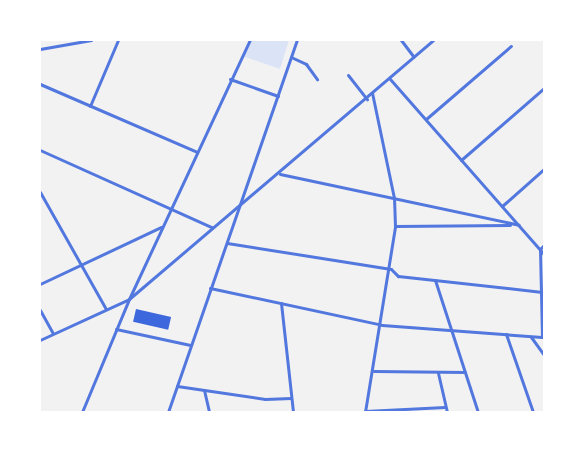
<!DOCTYPE html>
<html>
<head>
<meta charset="utf-8">
<style>
  body { margin:0 }
  #map { position:relative; width:584px; height:452px; overflow:hidden; background:#f2f2f2; font-family:Inter,sans-serif }
  div>[style] { position:absolute }
  .green>* { inset:0; background:#dbe4f7 }
  .building>* { inset:0; background:#3d67dc; transform-origin:0 0 }
  .minor>* { height:3px; margin:-1.5px; padding:0 1.5px; transform-origin:1.5px; border-radius:1.5px; background:#5277de }
  span { translate:-50% -50%; white-space:nowrap; text-align:center; line-height:1.15; -webkit-text-stroke:4.5px #fff; paint-order:stroke }
  .frame { position:absolute; inset:0; border:41px solid #fff; pointer-events:none }
</style>
</head>
<body>
<div id="map">
  <div class="green">
    <div style="clip-path:polygon(250px 40px,289px 40px,280px 69px,242px 56px)"></div>
  </div>
  <div class="building">
    <div style="left:136px;top:309px;width:36px;height:13px;rotate:13deg"></div>
  </div>
  <div class="minor">
    <div style="left:401px;top:40px;width:21px;rotate:53deg"></div>
    <div style="left:40px;top:49px;width:52px;rotate:-10deg"></div>
    <div style="left:291px;top:57px;width:17px;rotate:25deg"></div>
    <div style="left:306px;top:64px;width:19px;rotate:54deg"></div>
    <div style="left:348px;top:75px;width:31px;rotate:52deg"></div>
    <div style="left:230px;top:79px;width:51px;rotate:19.5deg"></div>
    <div style="left:390px;top:79px;width:233px;rotate:48.7deg"></div>
    <div style="left:40px;top:84px;width:171px;rotate:23.4deg"></div>
    <div style="left:90px;top:106px;width:72px;rotate:-67deg"></div>
    <div style="left:426px;top:119px;width:112px;rotate:-40.7deg"></div>
    <div style="left:40px;top:150px;width:188px;rotate:24.2deg"></div>
    <div style="left:461px;top:160px;width:110px;rotate:-40.9deg"></div>
    <div style="left:280px;top:174px;width:244px;rotate:12deg"></div>
    <div style="left:40px;top:192px;width:134px;rotate:60.6deg"></div>
    <div style="left:502px;top:206px;width:56px;rotate:-41.4deg"></div>
    <div style="left:395px;top:226px;width:115px;rotate:-0.5deg"></div>
    <div style="left:227px;top:243px;width:166px;rotate:9deg"></div>
    <div style="left:391px;top:269px;width:10px;rotate:45deg"></div>
    <div style="left:398px;top:276px;width:145px;rotate:6.3deg"></div>
    <div style="left:435px;top:280px;width:139px;rotate:72deg"></div>
    <div style="left:40px;top:284px;width:134px;rotate:-25.2deg"></div>
    <div style="left:210px;top:288px;width:176px;rotate:12.1deg"></div>
    <div style="left:382px;top:325px;width:160px;rotate:4.3deg"></div>
    <div style="left:542px;top:337px;width:88px;rotate:-91.3deg"></div>
    <div style="left:540px;top:249px;width:6px;rotate:-45deg"></div>
    <div style="left:281px;top:303px;width:110px;rotate:83.7deg"></div>
    <div style="left:40px;top:310px;width:26px;rotate:61deg"></div>
    <div style="left:116px;top:329px;width:76px;rotate:12.2deg"></div>
    <div style="left:506px;top:334px;width:83px;rotate:70.9deg"></div>
    <div style="left:531px;top:337px;width:22px;rotate:54deg"></div>
    <div style="left:40px;top:340px;width:98px;rotate:-24.7deg"></div>
    <div style="left:129px;top:299px;width:399px;rotate:-40.4deg"></div>
    <div style="left:374px;top:371px;width:91px;rotate:0.6deg"></div>
    <div style="left:438px;top:373px;width:40px;rotate:77deg"></div>
    <div style="left:177px;top:386px;width:89px;rotate:8.4deg"></div>
    <div style="left:265px;top:399px;width:26px;rotate:-2deg"></div>
    <div style="left:204px;top:390px;width:23px;rotate:77deg"></div>
    <div style="left:365px;top:411px;width:80px;rotate:-2.9deg"></div>
    <div style="left:82px;top:412px;width:122px;rotate:-67.4deg"></div>
    <div style="left:129px;top:299px;width:286px;rotate:-65deg"></div>
    <div style="left:168px;top:412px;width:394px;rotate:-70.9deg"></div>
    <div style="left:365px;top:412px;width:188px;rotate:-80.8deg"></div>
    <div style="left:395px;top:226px;width:28px;rotate:-92deg"></div>
    <div style="left:394px;top:198px;width:107px;rotate:-101.8deg"></div>
  </div>
  <div class="frame"></div>
</div>
</body>
</html>
